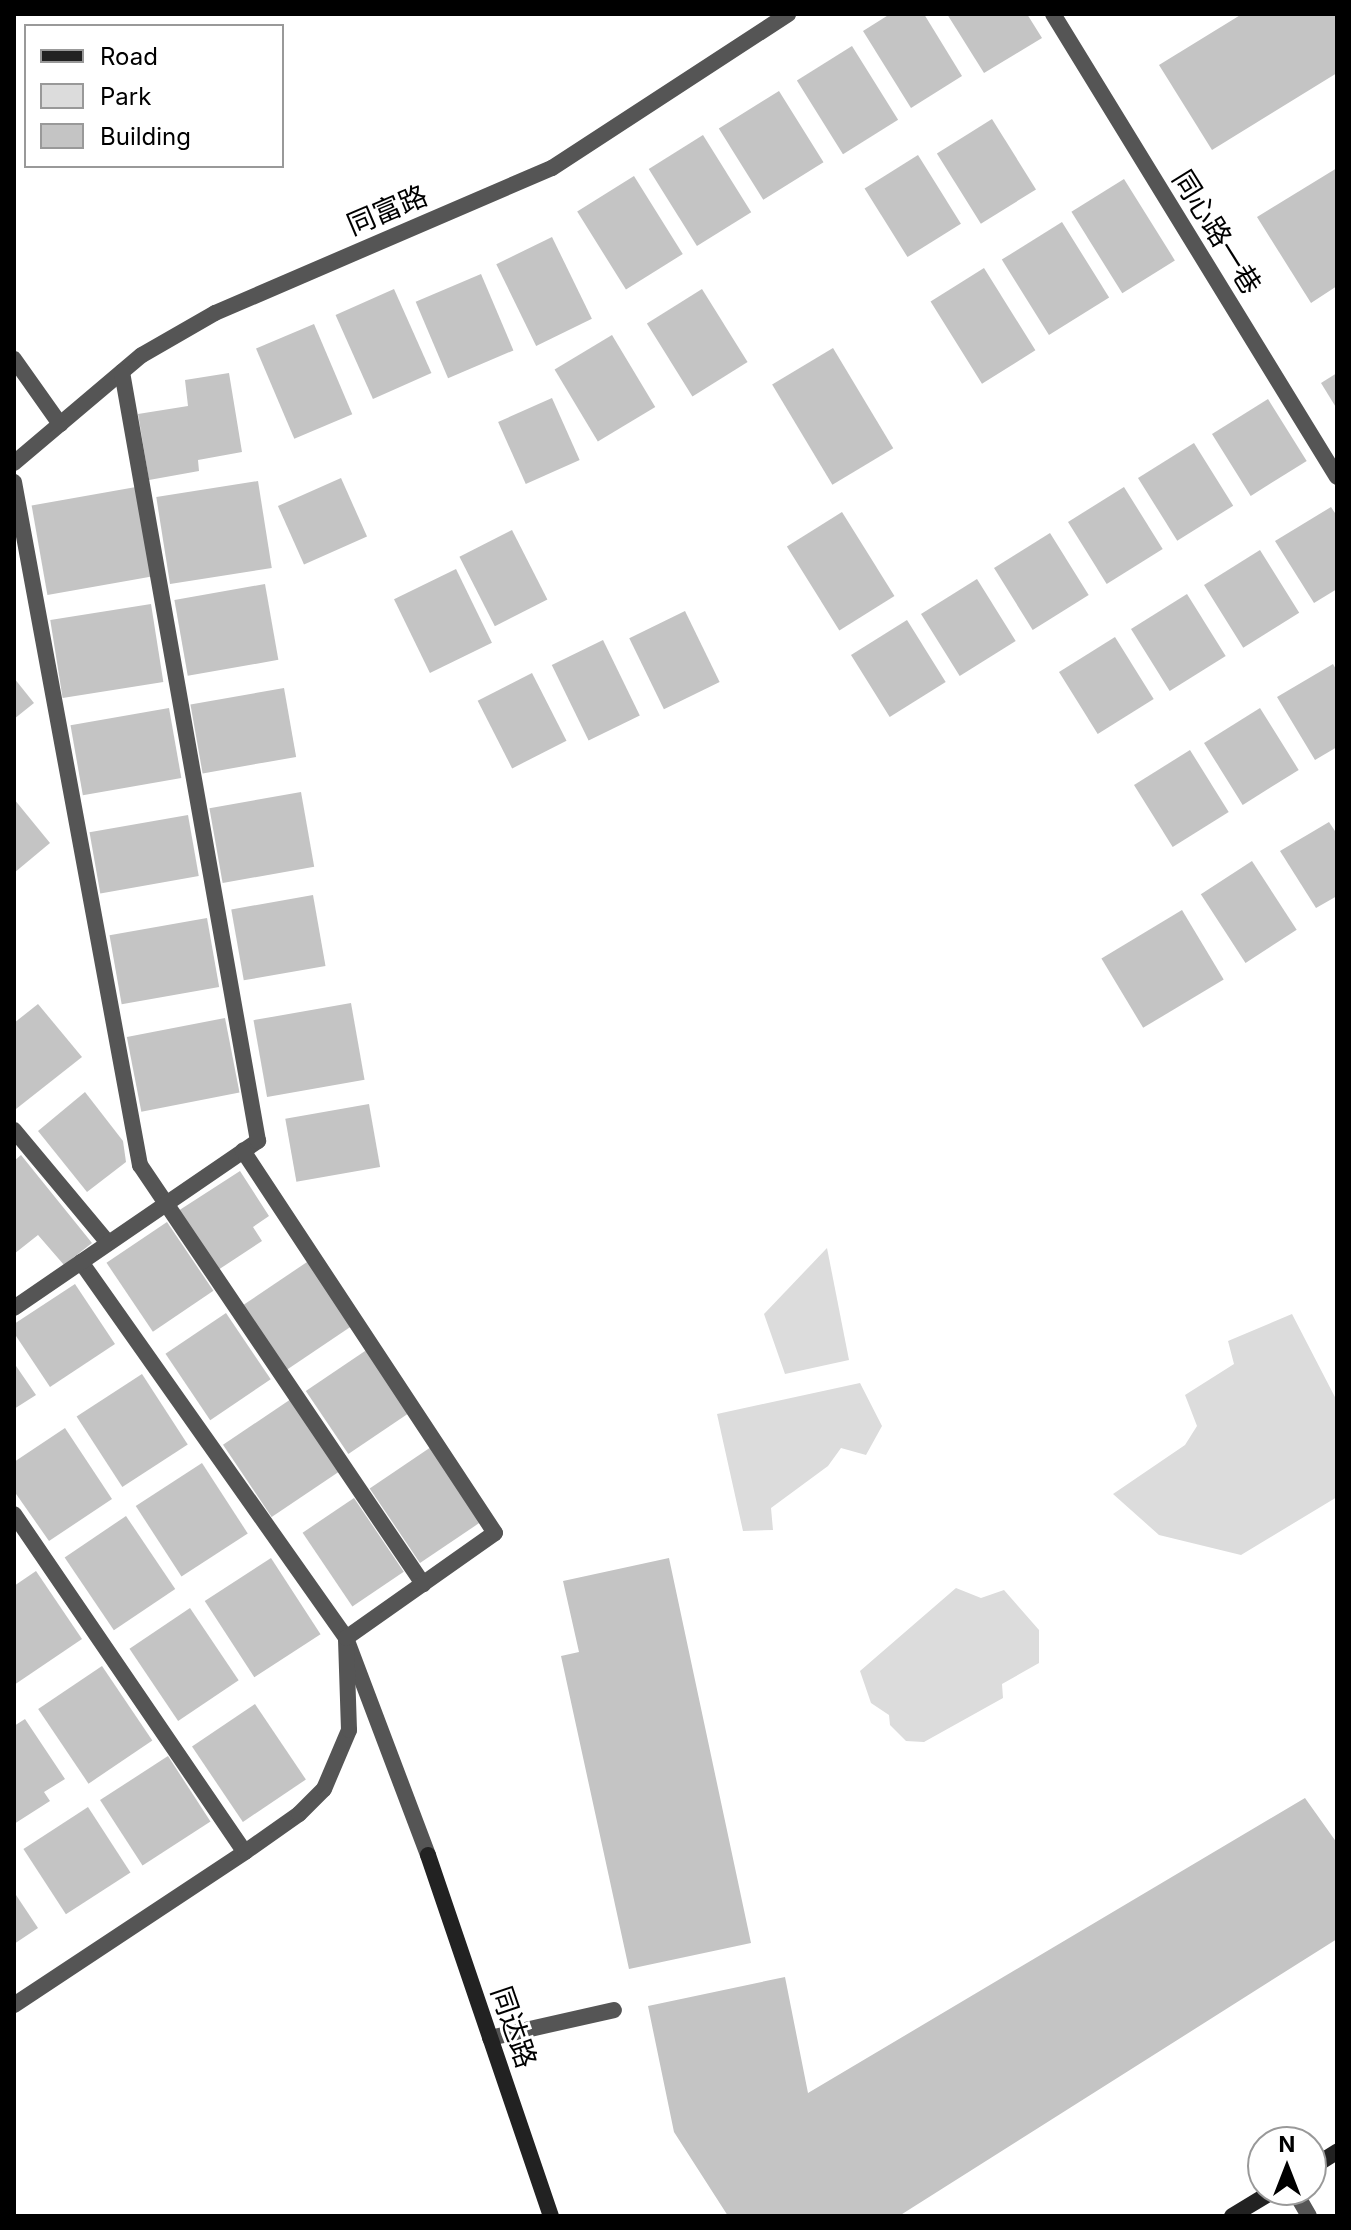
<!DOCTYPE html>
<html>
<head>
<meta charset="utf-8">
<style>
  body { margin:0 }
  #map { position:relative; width:1351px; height:2230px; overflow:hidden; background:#fff; font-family:Inter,"Noto Sans SC",sans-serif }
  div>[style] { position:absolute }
  .green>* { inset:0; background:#dcdcdc }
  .building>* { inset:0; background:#c4c4c4; transform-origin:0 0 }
  .street>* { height:16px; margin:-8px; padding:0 8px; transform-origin:8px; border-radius:8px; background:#555 }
  .secondary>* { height:16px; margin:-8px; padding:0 8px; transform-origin:8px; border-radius:8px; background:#222 }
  span { translate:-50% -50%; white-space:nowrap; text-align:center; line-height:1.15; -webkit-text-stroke:6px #fff; paint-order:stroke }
  .street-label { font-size:28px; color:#000 }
  .frame { position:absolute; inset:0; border:16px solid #000; pointer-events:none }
  .legend { position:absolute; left:24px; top:24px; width:260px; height:144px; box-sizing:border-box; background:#fff; border:2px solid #999; margin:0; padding:10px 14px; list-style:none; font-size:24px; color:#000 }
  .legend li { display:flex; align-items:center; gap:16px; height:40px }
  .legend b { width:40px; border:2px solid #999 }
  .north { position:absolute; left:1247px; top:2126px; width:80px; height:80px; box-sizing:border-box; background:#fff; border:2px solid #999; border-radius:50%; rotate:0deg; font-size:22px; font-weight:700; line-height:32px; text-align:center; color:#000 }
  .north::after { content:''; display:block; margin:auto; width:28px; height:36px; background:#000; clip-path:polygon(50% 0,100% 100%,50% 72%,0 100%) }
</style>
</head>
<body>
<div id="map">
  <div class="green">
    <div style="clip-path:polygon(827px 1248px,849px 1360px,785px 1374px,764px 1314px)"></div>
    <div style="clip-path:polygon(1292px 1314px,1337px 1401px,1337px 1497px,1241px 1555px,1159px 1535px,1113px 1494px,1185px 1445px,1197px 1426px,1185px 1395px,1234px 1364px,1228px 1341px)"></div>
    <div style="clip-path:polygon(860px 1383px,882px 1426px,866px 1455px,841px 1448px,828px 1466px,771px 1508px,773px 1530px,743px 1531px,717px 1414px)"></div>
    <div style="clip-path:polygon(956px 1588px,981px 1598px,1004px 1590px,1039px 1630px,1039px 1663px,1002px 1684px,1003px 1698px,924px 1742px,906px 1741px,890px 1725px,889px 1715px,871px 1703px,860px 1671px)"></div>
  </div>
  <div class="building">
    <div style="clip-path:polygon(890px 14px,924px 14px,962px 76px,911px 108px,863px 31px)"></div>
    <div style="clip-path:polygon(947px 14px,1027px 14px,1042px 38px,984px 73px)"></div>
    <div style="clip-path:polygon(1242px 14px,1337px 14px,1337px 73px,1212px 150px,1159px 65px)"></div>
    <div style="left:852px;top:46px;width:87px;height:65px;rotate:58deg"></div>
    <div style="left:779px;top:91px;width:84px;height:71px;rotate:58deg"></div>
    <div style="left:992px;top:119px;width:83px;height:65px;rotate:58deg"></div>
    <div style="left:703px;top:135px;width:91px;height:64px;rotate:58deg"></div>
    <div style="left:918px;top:155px;width:81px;height:63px;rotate:58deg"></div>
    <div style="clip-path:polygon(1337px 168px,1337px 286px,1311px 303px,1257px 217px)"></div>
    <div style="left:634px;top:176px;width:92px;height:67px;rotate:58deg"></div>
    <div style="left:1124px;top:179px;width:96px;height:62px;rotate:58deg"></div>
    <div style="left:1062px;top:222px;width:89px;height:71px;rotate:58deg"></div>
    <div style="left:552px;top:237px;width:91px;height:62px;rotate:64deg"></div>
    <div style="left:984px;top:268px;width:97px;height:63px;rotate:58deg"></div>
    <div style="left:481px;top:274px;width:83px;height:71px;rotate:67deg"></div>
    <div style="left:394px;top:289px;width:92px;height:64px;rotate:66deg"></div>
    <div style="left:702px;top:289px;width:86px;height:65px;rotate:58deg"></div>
    <div style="left:314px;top:324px;width:98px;height:63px;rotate:67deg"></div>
    <div style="left:612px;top:335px;width:84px;height:67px;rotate:59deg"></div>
    <div style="left:833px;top:348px;width:117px;height:71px;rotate:59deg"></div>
    <div style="clip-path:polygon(229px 373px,242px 452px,198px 460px,199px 471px,149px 480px,138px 414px,188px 406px,185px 380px)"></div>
    <div style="clip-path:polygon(1337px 373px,1337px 409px,1321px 383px)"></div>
    <div style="left:552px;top:398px;width:68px;height:59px;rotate:66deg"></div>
    <div style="left:1268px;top:399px;width:73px;height:66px;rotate:58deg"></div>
    <div style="left:1194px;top:443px;width:74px;height:66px;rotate:58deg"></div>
    <div style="left:341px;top:478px;width:64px;height:69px;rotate:66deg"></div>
    <div style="left:258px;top:481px;width:88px;height:103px;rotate:81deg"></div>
    <div style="left:136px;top:487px;width:91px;height:106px;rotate:80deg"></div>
    <div style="left:1124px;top:487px;width:73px;height:66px;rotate:58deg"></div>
    <div style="clip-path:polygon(1331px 507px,1337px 516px,1337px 589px,1314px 603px,1275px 541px)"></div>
    <div style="left:842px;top:512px;width:99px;height:65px;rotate:58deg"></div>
    <div style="left:512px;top:530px;width:78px;height:59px;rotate:63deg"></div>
    <div style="left:1050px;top:533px;width:73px;height:66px;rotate:58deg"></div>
    <div style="left:1260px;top:550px;width:74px;height:66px;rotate:58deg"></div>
    <div style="left:456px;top:569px;width:82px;height:69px;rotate:64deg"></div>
    <div style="left:977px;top:579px;width:73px;height:66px;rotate:58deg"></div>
    <div style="left:265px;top:584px;width:77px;height:92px;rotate:80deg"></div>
    <div style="left:1187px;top:594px;width:73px;height:66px;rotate:58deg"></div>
    <div style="left:151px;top:604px;width:79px;height:102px;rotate:81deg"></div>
    <div style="left:685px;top:611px;width:79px;height:62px;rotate:64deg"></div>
    <div style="left:907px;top:620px;width:73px;height:66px;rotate:58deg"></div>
    <div style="left:1115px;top:637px;width:73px;height:66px;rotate:58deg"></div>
    <div style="left:603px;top:640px;width:84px;height:57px;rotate:64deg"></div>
    <div style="clip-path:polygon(1333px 664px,1337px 671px,1337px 747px,1315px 760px,1277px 697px)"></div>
    <div style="left:532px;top:673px;width:76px;height:61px;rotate:63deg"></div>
    <div style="clip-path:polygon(14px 678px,34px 703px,14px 719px)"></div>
    <div style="left:284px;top:688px;width:70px;height:95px;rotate:80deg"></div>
    <div style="left:169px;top:708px;width:71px;height:100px;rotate:80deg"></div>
    <div style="left:1260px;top:708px;width:73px;height:66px;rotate:58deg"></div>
    <div style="left:1190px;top:750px;width:73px;height:66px;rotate:58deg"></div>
    <div style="left:301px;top:792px;width:76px;height:93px;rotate:80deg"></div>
    <div style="clip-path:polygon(14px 799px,50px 843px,14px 873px)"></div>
    <div style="left:188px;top:815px;width:62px;height:100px;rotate:80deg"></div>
    <div style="clip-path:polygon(1329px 822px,1337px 834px,1337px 896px,1316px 908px,1280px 851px)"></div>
    <div style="left:1252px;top:861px;width:82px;height:61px;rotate:57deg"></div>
    <div style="left:313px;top:895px;width:72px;height:83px;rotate:80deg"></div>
    <div style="left:1182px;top:910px;width:81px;height:94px;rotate:59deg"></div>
    <div style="left:207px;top:918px;width:70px;height:99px;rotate:80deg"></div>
    <div style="left:351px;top:1003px;width:78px;height:99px;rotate:80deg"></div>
    <div style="clip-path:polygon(38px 1004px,82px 1057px,16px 1109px,14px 1023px)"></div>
    <div style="left:225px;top:1018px;width:76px;height:100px;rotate:79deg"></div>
    <div style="clip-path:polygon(85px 1092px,123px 1141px,126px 1162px,87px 1192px,38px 1131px)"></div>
    <div style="left:369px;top:1104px;width:64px;height:85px;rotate:80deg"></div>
    <div style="clip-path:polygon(21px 1155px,92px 1243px,64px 1265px,38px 1235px,14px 1254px,14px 1161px)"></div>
    <div style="clip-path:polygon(240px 1171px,269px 1216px,253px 1227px,262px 1241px,218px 1270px,178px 1211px)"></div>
    <div style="left:167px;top:1222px;width:83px;height:73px;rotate:56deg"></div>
    <div style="left:310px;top:1260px;width:78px;height:81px;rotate:56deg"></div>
    <div style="clip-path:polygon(75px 1284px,115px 1344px,50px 1387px,14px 1333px,14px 1324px)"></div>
    <div style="left:226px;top:1313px;width:80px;height:73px;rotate:56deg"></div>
    <div style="left:368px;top:1349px;width:76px;height:75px;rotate:56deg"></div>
    <div style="clip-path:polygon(14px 1363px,36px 1395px,14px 1409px)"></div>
    <div style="left:142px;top:1374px;width:84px;height:78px;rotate:57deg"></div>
    <div style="left:291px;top:1399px;width:87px;height:82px;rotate:56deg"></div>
    <div style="clip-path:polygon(65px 1428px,112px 1499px,49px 1541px,14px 1491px,14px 1462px)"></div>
    <div style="left:431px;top:1447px;width:90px;height:74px;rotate:56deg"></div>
    <div style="left:202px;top:1463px;width:84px;height:79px;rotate:57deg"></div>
    <div style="left:354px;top:1498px;width:89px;height:62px;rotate:56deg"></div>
    <div style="left:126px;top:1516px;width:88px;height:74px;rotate:56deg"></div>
    <div style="left:271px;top:1558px;width:91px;height:79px;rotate:57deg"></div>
    <div style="clip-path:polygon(669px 1558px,751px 1943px,629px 1969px,561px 1656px,579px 1652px,563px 1581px)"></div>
    <div style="clip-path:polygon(36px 1571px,82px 1639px,14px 1685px,14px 1586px)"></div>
    <div style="left:190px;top:1608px;width:87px;height:73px;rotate:56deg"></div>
    <div style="left:102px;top:1666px;width:90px;height:77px;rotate:56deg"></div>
    <div style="left:255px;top:1704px;width:91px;height:76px;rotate:56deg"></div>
    <div style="clip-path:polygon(25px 1719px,65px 1779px,44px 1792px,50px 1801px,14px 1824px,14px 1726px)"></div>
    <div style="left:168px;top:1756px;width:78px;height:81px;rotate:57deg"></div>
    <div style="clip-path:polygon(1305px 1798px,1337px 1843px,1337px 1939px,899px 2216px,728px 2216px,674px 2132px,648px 2006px,785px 1977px,808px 2093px)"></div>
    <div style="left:88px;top:1807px;width:78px;height:77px;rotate:57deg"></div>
    <div style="clip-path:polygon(14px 1892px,38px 1928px,14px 1944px)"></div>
  </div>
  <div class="street">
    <div style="left:1053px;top:14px;width:543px;rotate:58.48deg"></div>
    <div style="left:14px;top:359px;width:80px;rotate:54.7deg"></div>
    <div style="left:14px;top:463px;width:167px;rotate:-40.2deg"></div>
    <div style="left:142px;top:355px;width:84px;rotate:-29.9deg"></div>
    <div style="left:215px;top:313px;width:367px;rotate:-23.3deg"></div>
    <div style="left:552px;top:168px;width:282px;rotate:-33.1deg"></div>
    <div style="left:14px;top:482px;width:695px;rotate:79.55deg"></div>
    <div style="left:140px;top:1165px;width:506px;rotate:55.96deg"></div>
    <div style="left:14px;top:1130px;width:147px;rotate:50.2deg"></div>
    <div style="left:81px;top:1262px;width:460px;rotate:54.8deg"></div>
    <div style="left:346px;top:1638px;width:232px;rotate:69.3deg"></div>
    <div style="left:14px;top:1308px;width:296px;rotate:-34.4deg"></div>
    <div style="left:258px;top:1141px;width:781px;rotate:-100.03deg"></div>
    <div style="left:14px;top:1514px;width:409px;rotate:55.7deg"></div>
    <div style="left:14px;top:2005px;width:277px;rotate:-33.5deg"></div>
    <div style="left:245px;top:1852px;width:66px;rotate:-35.1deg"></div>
    <div style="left:299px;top:1814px;width:35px;rotate:-45deg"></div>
    <div style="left:324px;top:1789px;width:64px;rotate:-67deg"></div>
    <div style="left:349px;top:1730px;width:92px;rotate:-91.9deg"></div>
    <div style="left:346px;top:1638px;width:182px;rotate:-35.2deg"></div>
    <div style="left:495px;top:1533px;width:458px;rotate:-123.4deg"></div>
    <div style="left:490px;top:2038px;width:127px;rotate:-12.7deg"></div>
    <div style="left:1294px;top:2190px;width:30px;rotate:60deg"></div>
  </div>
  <div class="secondary">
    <div style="left:428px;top:1855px;width:381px;rotate:71.2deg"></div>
    <div style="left:1311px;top:2168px;width:31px;rotate:-32deg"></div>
    <div style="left:1232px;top:2216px;width:50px;rotate:-31.2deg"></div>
  </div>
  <div class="street-label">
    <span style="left:387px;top:210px;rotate:-23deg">同富路</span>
    <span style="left:1217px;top:232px;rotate:58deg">同心路一巷</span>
    <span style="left:514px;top:2027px;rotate:71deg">同达路</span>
  </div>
  <div class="frame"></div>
  <ul class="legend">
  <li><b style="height:10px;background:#222"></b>Road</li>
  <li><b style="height:22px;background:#dcdcdc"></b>Park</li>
  <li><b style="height:22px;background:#c4c4c4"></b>Building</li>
  </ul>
  <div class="north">N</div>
</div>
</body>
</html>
